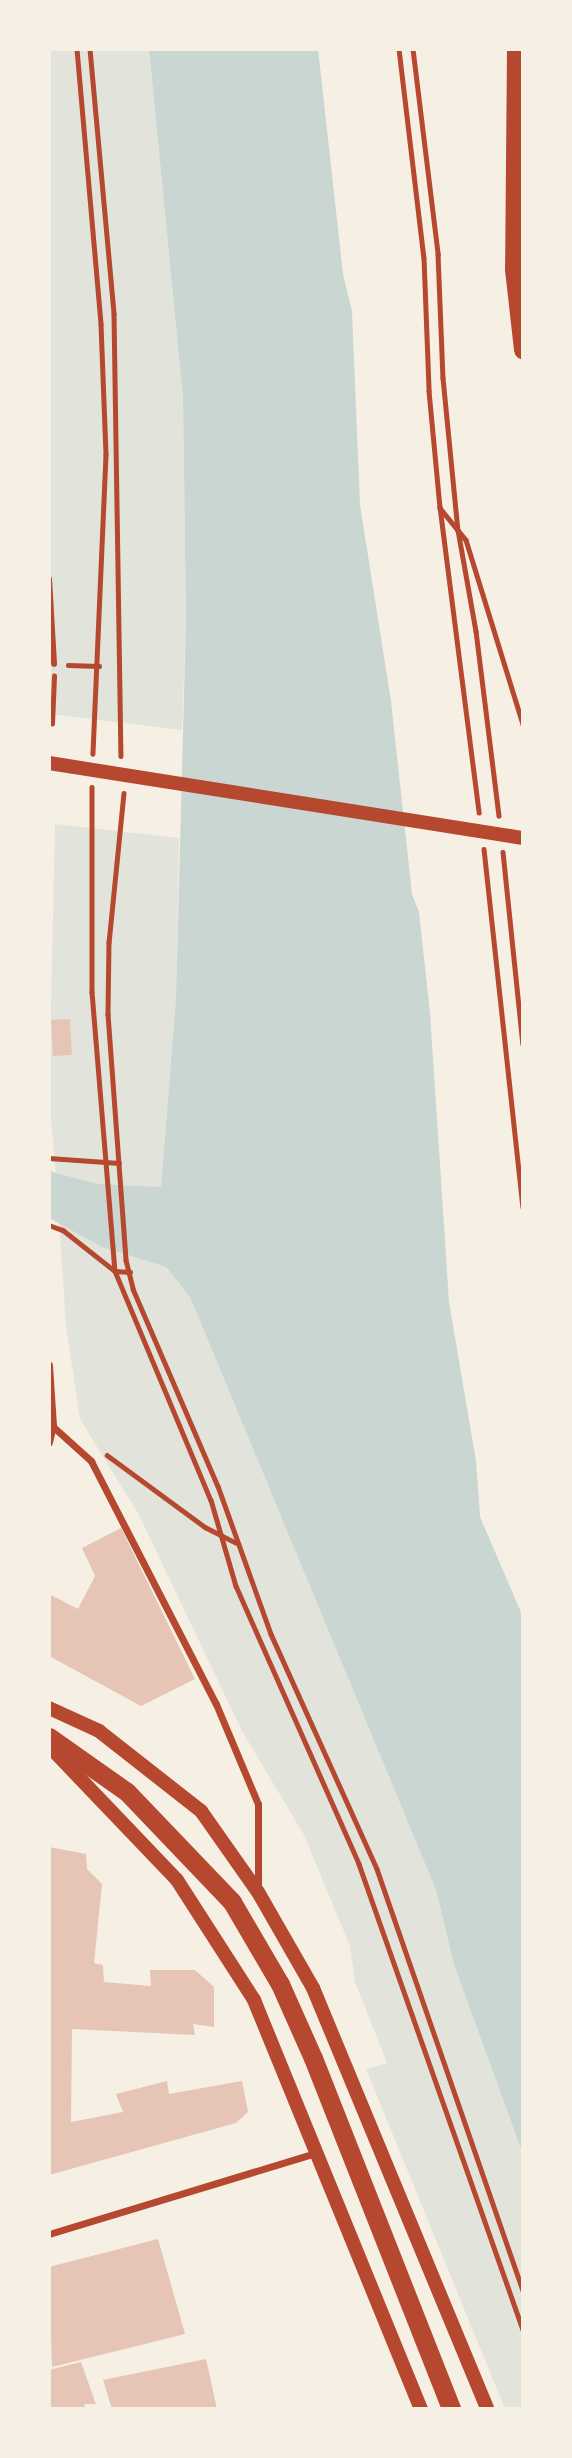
<!DOCTYPE html>
<html>
<head>
<meta charset="utf-8">
<style>
  body { margin:0 }
  #map { position:relative; width:572px; height:2458px; overflow:hidden; background:#f6efe4; font-family:"Public Sans",sans-serif }
  div>[style] { position:absolute }
  .green>* { inset:0; background:#e2e4dc }
  .water>* { inset:0; background:#c9d6d2 }
  .building>* { inset:0; background:#e6c5b7; transform-origin:0 0 }
  .path>* { height:4.5px; margin:-2.25px; padding:0 2.25px; transform-origin:2.25px; border-radius:2.25px; background:#b5482f }
  .pedestrian>* { height:6px; margin:-3px; padding:0 3px; transform-origin:3px; border-radius:3px; background:#b5482f }
  .minor>* { height:7px; margin:-3.5px; padding:0 3.5px; transform-origin:3.5px; border-radius:3.5px; background:#b5482f }
  .secondary>* { height:14px; margin:-7px; padding:0 7px; transform-origin:7px; border-radius:7px; background:#b5482f }
  .trunk>* { height:19px; margin:-9.5px; padding:0 9.5px; transform-origin:9.5px; border-radius:9.5px; background:#b5482f }
  span { translate:-50% -50%; white-space:nowrap; text-align:center; line-height:1.15; -webkit-text-stroke:5px #f6efe4; paint-order:stroke }
  .frame { position:absolute; inset:0; border:51px solid #f6efe4; pointer-events:none }
</style>
</head>
<body>
<div id="map">
  <div class="green">
    <div style="clip-path:polygon(49px 49px,149px 49px,183px 398px,186px 618px,182px 730px,49px 714px)"></div>
    <div style="clip-path:polygon(55px 824px,179px 838px,176px 998px,161px 1187px,98px 1184px,56px 1173px,49px 1097px)"></div>
    <div style="clip-path:polygon(59px 1221px,102px 1247px,166px 1267px,190px 1297px,436px 1890px,454px 1965px,523px 2154px,523px 2409px,505px 2409px,366px 2069px,387px 2063px,355px 1982px,350px 1946px,304px 1835px,242px 1731px,139px 1515px,80px 1419px,66px 1326px)"></div>
  </div>
  <div class="water">
    <div style="clip-path:polygon(149px 49px,318px 49px,343px 274px,352px 311px,360px 505px,391px 701px,412px 894px,419px 912px,430px 1013px,449px 1302px,476px 1461px,480px 1517px,523px 1617px,523px 2154px,454px 1965px,436px 1890px,190px 1297px,166px 1267px,102px 1247px,49px 1218px,49px 1171px,98px 1184px,161px 1187px,176px 998px,186px 618px,183px 398px)"></div>
  </div>
  <div class="building">
    <div style="left:70px;top:1019px;width:36px;height:19px;rotate:87deg"></div>
    <div style="clip-path:polygon(121px 1528px,195px 1679px,141px 1706px,49px 1656px,49px 1594px,78px 1609px,95px 1576px,82px 1548px)"></div>
    <div style="clip-path:polygon(49px 1847px,86px 1854px,87px 1869px,102px 1884px,94px 1963px,103px 1965px,104px 1982px,151px 1986px,150px 1970px,195px 1970px,214px 1987px,214px 2027px,193px 2024px,195px 2035px,72px 2029px,71px 2122px,123px 2112px,116px 2094px,167px 2081px,169px 2094px,242px 2081px,248px 2112px,236px 2123px,49px 2175px)"></div>
    <div style="clip-path:polygon(158px 2239px,185px 2334px,52px 2367px,49px 2267px)"></div>
    <div style="clip-path:polygon(206px 2359px,217px 2409px,112px 2409px,103px 2380px)"></div>
    <div style="clip-path:polygon(81px 2362px,96px 2404px,84px 2404px,86px 2409px,49px 2409px,49px 2370px)"></div>
  </div>
  <div class="path">
    <div style="left:77px;top:49px;width:276px;rotate:85deg"></div>
    <div style="left:101px;top:324px;width:131px;rotate:87.8deg"></div>
    <div style="left:106px;top:455px;width:299px;rotate:92.5deg"></div>
    <div style="left:90px;top:49px;width:266px;rotate:84.8deg"></div>
    <div style="left:114px;top:314px;width:442px;rotate:89.1deg"></div>
    <div style="left:399px;top:49px;width:210px;rotate:83.2deg"></div>
    <div style="left:424px;top:258px;width:133px;rotate:87.8deg"></div>
    <div style="left:429px;top:391px;width:117px;rotate:84.6deg"></div>
    <div style="left:440px;top:507px;width:308px;rotate:82.7deg"></div>
    <div style="left:413px;top:49px;width:207px;rotate:83deg"></div>
    <div style="left:438px;top:254px;width:124px;rotate:87.7deg"></div>
    <div style="left:443px;top:378px;width:153px;rotate:84.4deg"></div>
    <div style="left:458px;top:530px;width:103px;rotate:79.9deg"></div>
    <div style="left:476px;top:631px;width:186px;rotate:82.9deg"></div>
    <div style="left:440px;top:508px;width:41px;rotate:50.9deg"></div>
    <div style="left:466px;top:540px;width:193px;rotate:72.8deg"></div>
    <div style="left:68px;top:665px;width:31px;rotate:2deg"></div>
    <div style="left:52px;top:724px;width:48px;rotate:-87.6deg"></div>
    <div style="left:92px;top:787px;width:205px;rotate:90deg"></div>
    <div style="left:92px;top:992px;width:280px;rotate:85.3deg"></div>
    <div style="left:115px;top:1271px;width:248px;rotate:67.3deg"></div>
    <div style="left:211px;top:1500px;width:90px;rotate:73.8deg"></div>
    <div style="left:236px;top:1586px;width:304px;rotate:66.1deg"></div>
    <div style="left:359px;top:1864px;width:493px;rotate:70.6deg"></div>
    <div style="left:124px;top:793px;width:150px;rotate:95.7deg"></div>
    <div style="left:109px;top:942px;width:72px;rotate:90.8deg"></div>
    <div style="left:108px;top:1014px;width:247px;rotate:85.8deg"></div>
    <div style="left:126px;top:1260px;width:30px;rotate:76deg"></div>
    <div style="left:133px;top:1289px;width:215px;rotate:66.7deg"></div>
    <div style="left:218px;top:1486px;width:157px;rotate:70.3deg"></div>
    <div style="left:271px;top:1634px;width:258px;rotate:65.7deg"></div>
    <div style="left:377px;top:1869px;width:446px;rotate:70.9deg"></div>
    <div style="left:484px;top:849px;width:360px;rotate:83.8deg"></div>
    <div style="left:503px;top:852px;width:193px;rotate:84.1deg"></div>
    <div style="left:49px;top:1158px;width:70px;rotate:4.1deg"></div>
    <div style="left:49px;top:1225px;width:15px;rotate:20deg"></div>
    <div style="left:63px;top:1230px;width:66px;rotate:38.3deg"></div>
    <div style="left:115px;top:1271px;width:15px;rotate:4deg"></div>
    <div style="left:107px;top:1455px;width:122px;rotate:36.3deg"></div>
    <div style="left:205px;top:1527px;width:34px;rotate:27deg"></div>
  </div>
  <div class="pedestrian">
    <div style="left:49px;top:579px;width:85px;rotate:86.6deg"></div>
  </div>
  <div class="minor">
    <div style="left:49px;top:1365px;width:60px;rotate:86.2deg"></div>
    <div style="left:53px;top:1425px;width:18px;rotate:103deg"></div>
    <div style="left:49px;top:1423px;width:57px;rotate:42.1deg"></div>
    <div style="left:91px;top:1461px;width:273px;rotate:62.8deg"></div>
    <div style="left:216px;top:1704px;width:108px;rotate:67.2deg"></div>
    <div style="left:258px;top:1804px;width:82px;rotate:90deg"></div>
    <div style="left:49px;top:2234px;width:279px;rotate:-16.9deg"></div>
  </div>
  <div class="secondary">
    <div style="left:49px;top:763px;width:480px;rotate:9deg"></div>
    <div style="left:49px;top:1708px;width:55px;rotate:24.7deg"></div>
    <div style="left:99px;top:1731px;width:130px;rotate:38.1deg"></div>
    <div style="left:201px;top:1811px;width:99px;rotate:54.9deg"></div>
    <div style="left:258px;top:1892px;width:111px;rotate:60.2deg"></div>
    <div style="left:313px;top:1988px;width:456px;rotate:67.5deg"></div>
    <div style="left:49px;top:1746px;width:185px;rotate:46.3deg"></div>
    <div style="left:177px;top:1880px;width:143px;rotate:57.3deg"></div>
    <div style="left:254px;top:2000px;width:442px;rotate:67.8deg"></div>
  </div>
  <div class="trunk">
    <div style="left:516px;top:49px;width:220px;rotate:90.5deg"></div>
    <div style="left:514px;top:269px;width:81px;rotate:83.6deg"></div>
    <div style="left:49px;top:1737px;width:95px;rotate:35.2deg"></div>
    <div style="left:127px;top:1792px;width:152px;rotate:46.3deg"></div>
    <div style="left:232px;top:1902px;width:95px;rotate:59.7deg"></div>
    <div style="left:280px;top:1984px;width:81px;rotate:66deg"></div>
    <div style="left:313px;top:2058px;width:377px;rotate:68.5deg"></div>
  </div>
  <div class="frame"></div>
</div>
</body>
</html>
